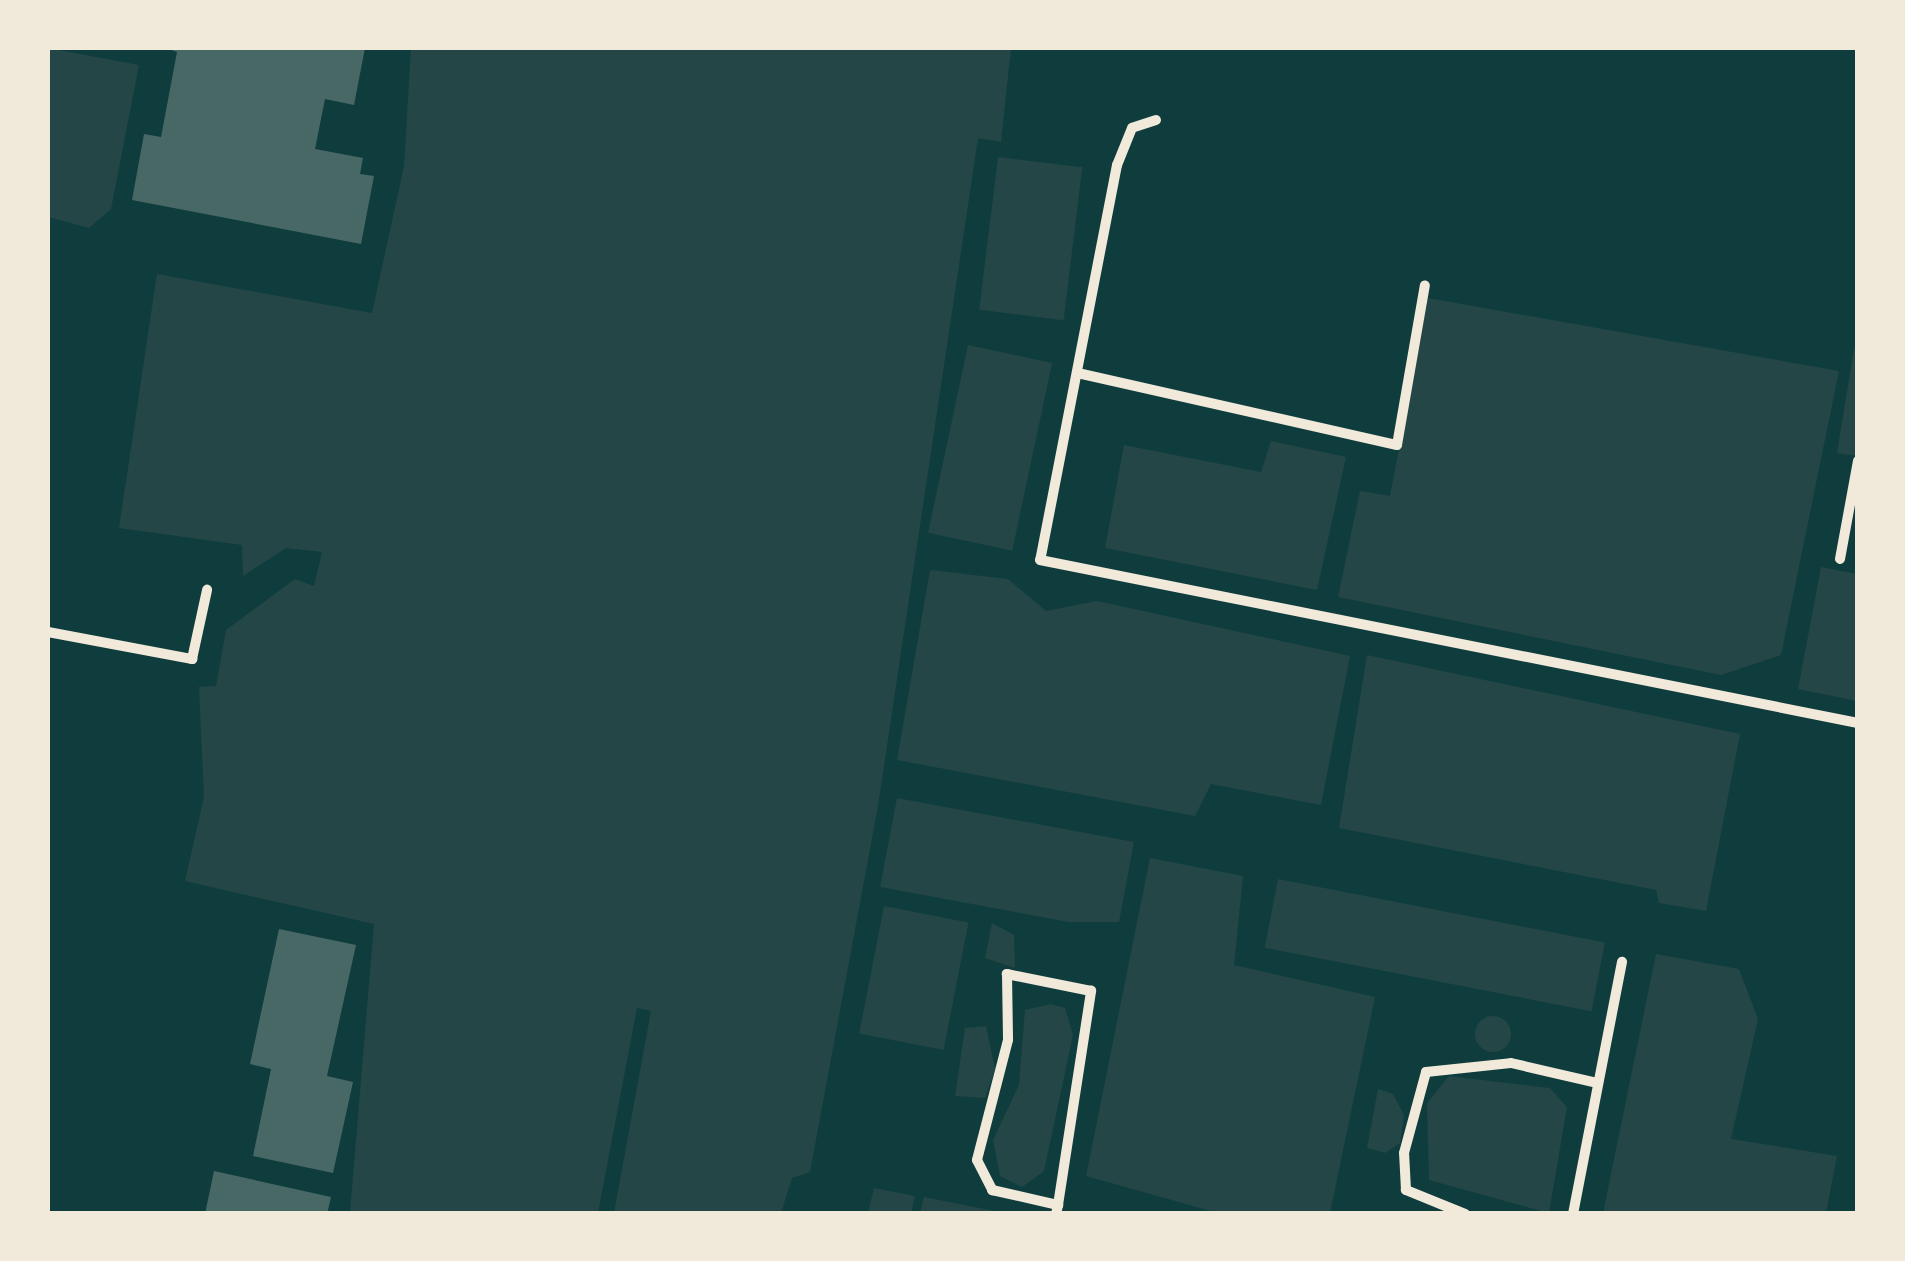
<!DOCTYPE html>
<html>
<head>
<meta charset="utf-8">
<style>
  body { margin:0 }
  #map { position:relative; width:1905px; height:1261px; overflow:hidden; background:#0f3d3e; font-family:Inter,sans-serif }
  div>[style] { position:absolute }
  .green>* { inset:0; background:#244646; transform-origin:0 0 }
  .round { border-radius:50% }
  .building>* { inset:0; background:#486865 }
  .minor>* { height:10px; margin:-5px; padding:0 5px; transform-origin:5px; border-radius:5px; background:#f1e9da }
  span { translate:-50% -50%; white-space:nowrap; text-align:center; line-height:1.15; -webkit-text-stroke:9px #f1e9da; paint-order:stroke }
  .frame { position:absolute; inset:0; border:50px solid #f1e9da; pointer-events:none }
</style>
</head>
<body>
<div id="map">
  <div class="green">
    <div style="clip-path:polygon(48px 48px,139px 65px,111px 209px,89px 228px,48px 217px)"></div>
    <div style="clip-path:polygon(411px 48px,1011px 48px,1001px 142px,978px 138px,878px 806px,810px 1172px,792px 1178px,781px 1213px,614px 1213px,651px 1011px,637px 1008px,598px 1213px,350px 1213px,374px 924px,185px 881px,204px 797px,199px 687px,216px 686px,226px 630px,295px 579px,314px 586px,322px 552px,286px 548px,243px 576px,242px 545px,119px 528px,157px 274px,372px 313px,404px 166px)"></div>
    <div style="left:998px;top:157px;width:85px;height:154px;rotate:7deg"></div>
    <div style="clip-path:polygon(1428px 298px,1839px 371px,1781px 655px,1721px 675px,1338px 597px,1360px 491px,1390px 496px)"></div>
    <div style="left:968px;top:345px;width:86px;height:192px;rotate:12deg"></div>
    <div style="clip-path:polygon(1854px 349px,1857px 349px,1857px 456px,1837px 453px)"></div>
    <div style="clip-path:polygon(1271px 441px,1346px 457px,1317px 590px,1105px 548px,1124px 445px,1261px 472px)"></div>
    <div style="clip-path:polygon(1821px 567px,1857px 574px,1857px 701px,1798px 689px)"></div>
    <div style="clip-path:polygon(930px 570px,1008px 579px,1046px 611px,1097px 601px,1350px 656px,1321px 805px,1211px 784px,1195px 816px,897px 760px)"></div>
    <div style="clip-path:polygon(1367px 655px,1740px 734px,1706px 911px,1659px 903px,1656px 890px,1339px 828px)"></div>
    <div style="clip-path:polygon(897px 798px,1134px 842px,1119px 922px,1069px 922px,880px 887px)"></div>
    <div style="clip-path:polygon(1150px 858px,1243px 876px,1234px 965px,1375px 997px,1330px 1213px,1218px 1213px,1086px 1176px)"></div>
    <div style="left:1278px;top:879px;width:333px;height:70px;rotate:11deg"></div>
    <div style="left:884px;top:906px;width:86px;height:130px;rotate:11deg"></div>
    <div style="clip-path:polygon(992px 923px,1014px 935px,1015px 968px,985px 958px)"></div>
    <div style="clip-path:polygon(1656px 954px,1739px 969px,1758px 1019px,1731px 1139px,1837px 1156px,1826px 1213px,1603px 1213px)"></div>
    <div style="clip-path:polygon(1051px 1004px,1065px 1008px,1073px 1035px,1044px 1171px,1022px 1187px,1000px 1176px,993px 1140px,1019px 1085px,1025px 1010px)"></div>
    <div class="round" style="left:1475px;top:1016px;width:36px;height:36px"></div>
    <div style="clip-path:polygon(986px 1026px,995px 1069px,985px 1098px,955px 1096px,965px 1028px)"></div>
    <div style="clip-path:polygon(1449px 1076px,1550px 1088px,1567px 1107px,1549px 1213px,1429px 1180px,1427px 1103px)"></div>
    <div style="clip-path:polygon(1378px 1089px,1393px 1094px,1404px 1115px,1400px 1143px,1385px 1153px,1367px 1148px)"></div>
    <div style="clip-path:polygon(874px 1188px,915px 1196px,911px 1213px,868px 1213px)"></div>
    <div style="clip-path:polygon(924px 1197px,1005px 1213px,920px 1213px)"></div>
  </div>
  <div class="building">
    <div style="clip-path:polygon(165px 48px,365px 48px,354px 105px,325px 99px,315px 149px,363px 158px,360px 174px,374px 176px,361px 244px,132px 200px,144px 134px,161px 137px,177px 52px)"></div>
    <div style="clip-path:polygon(279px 929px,356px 945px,327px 1076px,353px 1082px,333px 1173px,253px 1156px,271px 1069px,250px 1064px)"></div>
    <div style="clip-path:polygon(214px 1171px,331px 1197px,327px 1214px,205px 1214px)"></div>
  </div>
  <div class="minor">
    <div style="left:1156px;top:120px;width:25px;rotate:162deg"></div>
    <div style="left:1132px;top:128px;width:40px;rotate:112deg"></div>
    <div style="left:1117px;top:165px;width:402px;rotate:101deg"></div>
    <div style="left:1040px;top:560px;width:834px;rotate:11.27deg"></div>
    <div style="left:1082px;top:374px;width:323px;rotate:12.7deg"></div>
    <div style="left:1397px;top:445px;width:162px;rotate:-80.1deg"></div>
    <div style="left:1840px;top:559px;width:100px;rotate:-79.6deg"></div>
    <div style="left:48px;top:632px;width:147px;rotate:10.6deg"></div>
    <div style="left:192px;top:659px;width:71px;rotate:-77.7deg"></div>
    <div style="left:1056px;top:1214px;width:9px;rotate:-77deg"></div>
    <div style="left:1058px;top:1205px;width:217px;rotate:-81.2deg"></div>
    <div style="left:1091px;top:991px;width:86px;rotate:-168.6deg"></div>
    <div style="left:1007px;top:974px;width:66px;rotate:89.1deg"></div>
    <div style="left:1008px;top:1040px;width:124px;rotate:104.5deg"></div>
    <div style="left:977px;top:1160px;width:34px;rotate:63deg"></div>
    <div style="left:992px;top:1190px;width:68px;rotate:12.8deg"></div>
    <div style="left:1465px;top:1214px;width:64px;rotate:-157.9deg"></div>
    <div style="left:1406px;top:1190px;width:37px;rotate:-93deg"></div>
    <div style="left:1404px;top:1153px;width:84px;rotate:-74.8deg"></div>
    <div style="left:1426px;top:1072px;width:85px;rotate:-6deg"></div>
    <div style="left:1511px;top:1063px;width:88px;rotate:13.1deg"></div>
    <div style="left:1573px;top:1214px;width:257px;rotate:-79deg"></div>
  </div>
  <div class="frame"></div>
</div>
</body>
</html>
